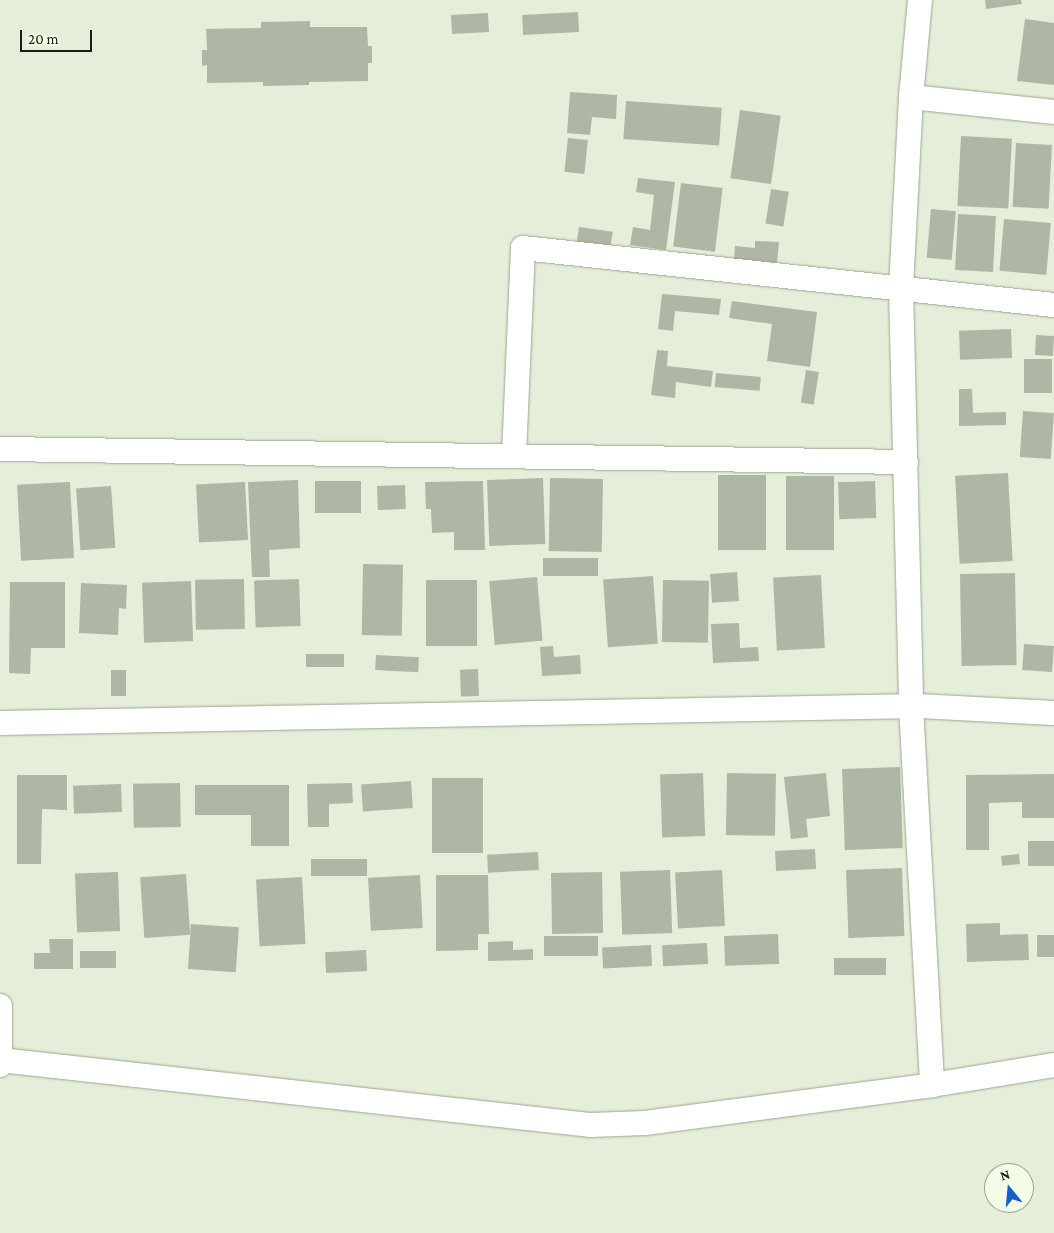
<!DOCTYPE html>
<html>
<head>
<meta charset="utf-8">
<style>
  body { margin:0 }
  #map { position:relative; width:1054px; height:1233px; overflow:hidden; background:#e4eed8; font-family:"Crimson Pro",serif }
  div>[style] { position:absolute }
  .building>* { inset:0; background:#aeb7a3; transform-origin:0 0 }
  .roads { filter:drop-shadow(0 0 1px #9ca591) drop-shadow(0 0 1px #9ca591) }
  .minor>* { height:24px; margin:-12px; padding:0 12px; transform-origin:12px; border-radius:12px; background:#fff }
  span { translate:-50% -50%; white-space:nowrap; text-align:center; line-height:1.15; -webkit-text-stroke:4px #f2fce6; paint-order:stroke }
  .north { position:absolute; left:984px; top:1163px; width:50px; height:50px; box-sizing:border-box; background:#f2fce6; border:1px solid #9ca393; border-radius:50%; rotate:343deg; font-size:14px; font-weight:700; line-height:20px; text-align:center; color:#1a1d16 }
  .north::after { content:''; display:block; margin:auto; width:18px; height:22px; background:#1161cb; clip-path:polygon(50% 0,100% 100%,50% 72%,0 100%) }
  .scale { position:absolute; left:20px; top:30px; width:72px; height:22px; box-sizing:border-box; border:2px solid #1a1d16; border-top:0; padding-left:6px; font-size:15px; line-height:18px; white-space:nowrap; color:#1a1d16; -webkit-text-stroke:4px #f2fce6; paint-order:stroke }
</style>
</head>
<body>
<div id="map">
  <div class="building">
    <div style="clip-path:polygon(985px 0,1021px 0,1022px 4px,986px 9px)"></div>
    <div style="left:578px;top:12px;width:20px;height:56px;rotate:87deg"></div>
    <div style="left:488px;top:13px;width:19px;height:37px;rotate:87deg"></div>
    <div style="clip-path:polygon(1025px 19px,1054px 23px,1054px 85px,1017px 81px)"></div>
    <div style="clip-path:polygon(310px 21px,310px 27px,367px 27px,368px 46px,372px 46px,372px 63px,368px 63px,368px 81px,309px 82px,309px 85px,263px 86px,263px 82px,207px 83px,207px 65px,202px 66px,202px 50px,207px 50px,206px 29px,261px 28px,261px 22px)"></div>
    <div style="clip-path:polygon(570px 92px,617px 95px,616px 119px,592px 117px,590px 135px,567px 133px)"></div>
    <div style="left:626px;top:101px;width:96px;height:38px;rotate:4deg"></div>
    <div style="left:740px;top:110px;width:41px;height:69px;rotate:8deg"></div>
    <div style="left:961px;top:136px;width:51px;height:70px;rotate:3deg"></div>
    <div style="left:568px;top:138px;width:20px;height:34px;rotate:6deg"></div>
    <div style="left:1016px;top:143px;width:36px;height:64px;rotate:3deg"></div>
    <div style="clip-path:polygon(638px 178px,675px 182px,666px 250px,630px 245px,633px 227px,650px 230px,654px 195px,636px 192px)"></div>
    <div style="left:681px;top:183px;width:42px;height:64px;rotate:7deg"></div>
    <div style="left:771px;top:189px;width:18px;height:35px;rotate:9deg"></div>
    <div style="left:931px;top:209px;width:25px;height:49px;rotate:5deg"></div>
    <div style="left:958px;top:214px;width:38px;height:56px;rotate:3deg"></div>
    <div style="left:1004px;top:219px;width:47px;height:52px;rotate:5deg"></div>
    <div style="left:579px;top:227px;width:34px;height:16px;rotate:8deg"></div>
    <div style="clip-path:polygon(755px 241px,779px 242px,777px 263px,734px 260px,735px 246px,755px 248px)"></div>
    <div style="clip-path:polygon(662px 294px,721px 299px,719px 315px,675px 311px,673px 331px,658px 329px)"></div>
    <div style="clip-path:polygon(732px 301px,817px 312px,810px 367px,767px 361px,772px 324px,729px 318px)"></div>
    <div style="left:1011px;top:329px;width:29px;height:52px;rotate:88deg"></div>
    <div style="left:1036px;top:335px;width:18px;height:20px;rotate:3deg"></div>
    <div style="clip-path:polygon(657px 350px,668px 351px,667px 366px,713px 371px,711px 387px,676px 382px,675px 398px,651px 395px)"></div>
    <div style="left:1052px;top:359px;width:34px;height:28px;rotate:90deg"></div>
    <div style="left:806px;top:370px;width:13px;height:33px;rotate:9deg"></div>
    <div style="left:716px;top:373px;width:45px;height:14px;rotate:5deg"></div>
    <div style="clip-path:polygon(959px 389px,972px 389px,973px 413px,1006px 412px,1006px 425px,959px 426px)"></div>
    <div style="left:1023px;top:411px;width:31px;height:46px;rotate:4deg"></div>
    <div style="left:1008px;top:473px;width:88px;height:53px;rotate:87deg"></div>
    <div style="left:718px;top:475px;width:48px;height:75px"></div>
    <div style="left:786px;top:476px;width:48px;height:74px"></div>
    <div style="left:543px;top:478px;width:66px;height:56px;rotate:88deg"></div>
    <div style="left:550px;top:478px;width:53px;height:73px;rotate:1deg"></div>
    <div style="clip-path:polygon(298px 480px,300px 548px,269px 550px,270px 577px,252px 577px,248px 482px)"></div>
    <div style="left:361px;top:481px;width:32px;height:46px;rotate:90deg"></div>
    <div style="clip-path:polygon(483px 481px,485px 550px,454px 550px,454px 532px,432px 533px,431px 509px,426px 509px,425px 482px)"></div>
    <div style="left:875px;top:481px;width:37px;height:37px;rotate:88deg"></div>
    <div style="left:70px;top:482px;width:76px;height:53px;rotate:87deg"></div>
    <div style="left:245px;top:482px;width:58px;height:49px;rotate:87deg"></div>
    <div style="left:405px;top:485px;width:24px;height:28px;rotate:88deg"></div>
    <div style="left:111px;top:486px;width:62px;height:35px;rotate:86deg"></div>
    <div style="left:543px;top:558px;width:55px;height:18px"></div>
    <div style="left:363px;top:564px;width:40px;height:71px;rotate:1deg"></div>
    <div style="left:737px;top:572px;width:29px;height:27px;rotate:86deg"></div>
    <div style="left:1015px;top:573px;width:92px;height:55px;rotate:89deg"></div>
    <div style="left:821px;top:575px;width:73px;height:48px;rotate:87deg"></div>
    <div style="left:653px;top:576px;width:68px;height:50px;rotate:86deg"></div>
    <div style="left:537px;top:577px;width:64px;height:48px;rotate:85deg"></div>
    <div style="left:244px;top:579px;width:50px;height:49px;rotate:89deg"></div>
    <div style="left:299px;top:579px;width:47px;height:45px;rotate:88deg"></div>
    <div style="left:426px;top:580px;width:51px;height:66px"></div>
    <div style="left:663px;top:580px;width:46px;height:62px;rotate:1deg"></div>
    <div style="left:191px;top:581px;width:60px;height:49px;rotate:88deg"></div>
    <div style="clip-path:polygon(10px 582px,65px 582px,65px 648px,31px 648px,30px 674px,9px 673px)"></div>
    <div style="clip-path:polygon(81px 583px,127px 585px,126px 609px,119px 608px,118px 635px,79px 633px)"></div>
    <div style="clip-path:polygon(739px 623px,740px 648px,758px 647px,759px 661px,713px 663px,711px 624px)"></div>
    <div style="left:1024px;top:644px;width:30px;height:26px;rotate:4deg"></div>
    <div style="clip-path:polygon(553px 646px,554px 657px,580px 655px,581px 674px,542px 676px,540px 647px)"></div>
    <div style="left:306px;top:654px;width:38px;height:13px"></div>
    <div style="left:376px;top:655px;width:43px;height:15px;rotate:3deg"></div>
    <div style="left:478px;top:669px;width:27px;height:18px;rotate:88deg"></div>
    <div style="left:111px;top:670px;width:15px;height:26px"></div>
    <div style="left:900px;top:767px;width:81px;height:58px;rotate:88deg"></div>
    <div style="left:703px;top:773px;width:63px;height:43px;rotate:88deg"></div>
    <div style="left:727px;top:773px;width:49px;height:62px;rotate:1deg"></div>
    <div style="clip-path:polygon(826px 773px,830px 816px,806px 819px,808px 837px,791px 839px,784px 777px)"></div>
    <div style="clip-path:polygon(1054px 774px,1054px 818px,1022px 818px,1022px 802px,989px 803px,989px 850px,966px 850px,966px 775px)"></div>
    <div style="clip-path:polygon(17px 775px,67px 775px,67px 810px,42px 809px,41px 864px,17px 864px)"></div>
    <div style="left:432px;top:778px;width:51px;height:75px"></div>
    <div style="left:411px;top:781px;width:27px;height:50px;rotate:86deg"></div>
    <div style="left:180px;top:783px;width:44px;height:47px;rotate:89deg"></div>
    <div style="clip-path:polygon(352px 783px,353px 803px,329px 804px,329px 827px,308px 827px,307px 784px)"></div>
    <div style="left:121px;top:784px;width:28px;height:48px;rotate:88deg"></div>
    <div style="clip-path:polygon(195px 785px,289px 785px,289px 846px,251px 846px,251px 815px,195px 815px)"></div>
    <div style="left:1054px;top:841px;width:25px;height:26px;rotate:90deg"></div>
    <div style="left:815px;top:849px;width:20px;height:40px;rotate:87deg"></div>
    <div style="left:538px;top:852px;width:18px;height:51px;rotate:87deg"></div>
    <div style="left:1019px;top:854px;width:10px;height:18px;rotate:84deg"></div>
    <div style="left:367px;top:859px;width:17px;height:56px;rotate:90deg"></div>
    <div style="left:902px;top:868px;width:68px;height:56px;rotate:88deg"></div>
    <div style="left:670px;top:870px;width:63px;height:50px;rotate:88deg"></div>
    <div style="left:722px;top:870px;width:56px;height:47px;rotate:87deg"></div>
    <div style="left:118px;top:872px;width:59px;height:43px;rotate:88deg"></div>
    <div style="left:602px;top:872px;width:61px;height:51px;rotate:89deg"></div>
    <div style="left:186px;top:874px;width:61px;height:46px;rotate:86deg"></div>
    <div style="left:420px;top:875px;width:53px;height:52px;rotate:87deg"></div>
    <div style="clip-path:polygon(436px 875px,488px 875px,489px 934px,478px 934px,478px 950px,436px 951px)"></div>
    <div style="left:302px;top:877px;width:67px;height:46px;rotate:87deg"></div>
    <div style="clip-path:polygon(1000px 923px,1000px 935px,1028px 934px,1029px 960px,967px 962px,966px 924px)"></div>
    <div style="left:191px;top:924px;width:48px;height:45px;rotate:4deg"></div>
    <div style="left:778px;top:934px;width:30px;height:54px;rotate:88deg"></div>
    <div style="left:1037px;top:935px;width:17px;height:22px"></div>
    <div style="left:544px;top:936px;width:54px;height:20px"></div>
    <div style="clip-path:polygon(49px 939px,73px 939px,73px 969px,34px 969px,34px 953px,50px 953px)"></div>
    <div style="clip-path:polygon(513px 941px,513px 950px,533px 949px,533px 960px,488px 961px,488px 942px)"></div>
    <div style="left:707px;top:943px;width:21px;height:45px;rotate:87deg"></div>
    <div style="left:651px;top:945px;width:21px;height:49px;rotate:87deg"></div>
    <div style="left:366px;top:950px;width:21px;height:41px;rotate:87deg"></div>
    <div style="left:80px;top:951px;width:36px;height:17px"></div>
    <div style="left:886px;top:958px;width:17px;height:52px;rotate:90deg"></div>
  </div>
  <div class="roads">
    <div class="minor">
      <div style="left:920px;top:0;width:97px;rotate:95.3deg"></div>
      <div style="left:911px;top:97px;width:192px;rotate:93deg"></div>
      <div style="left:901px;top:289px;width:418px;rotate:88.6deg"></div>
      <div style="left:911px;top:707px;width:379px;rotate:86.8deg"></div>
      <div style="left:911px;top:97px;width:144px;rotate:6deg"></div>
      <div style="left:0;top:449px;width:906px;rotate:0.82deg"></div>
      <div style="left:514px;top:455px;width:207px;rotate:-87.5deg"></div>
      <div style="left:523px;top:248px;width:534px;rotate:6.13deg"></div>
      <div style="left:0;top:723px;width:919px;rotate:-1.06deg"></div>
      <div style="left:919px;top:706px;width:135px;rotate:3deg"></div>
      <div style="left:0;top:1006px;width:59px;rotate:90deg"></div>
      <div style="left:0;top:1060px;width:595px;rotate:6.28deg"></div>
      <div style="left:591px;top:1125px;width:54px;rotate:-2.1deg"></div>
      <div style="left:645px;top:1123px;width:290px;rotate:-7.5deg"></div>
      <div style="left:932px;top:1085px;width:124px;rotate:-9.3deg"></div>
    </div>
  </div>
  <div class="north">N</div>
  <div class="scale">20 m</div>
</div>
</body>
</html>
